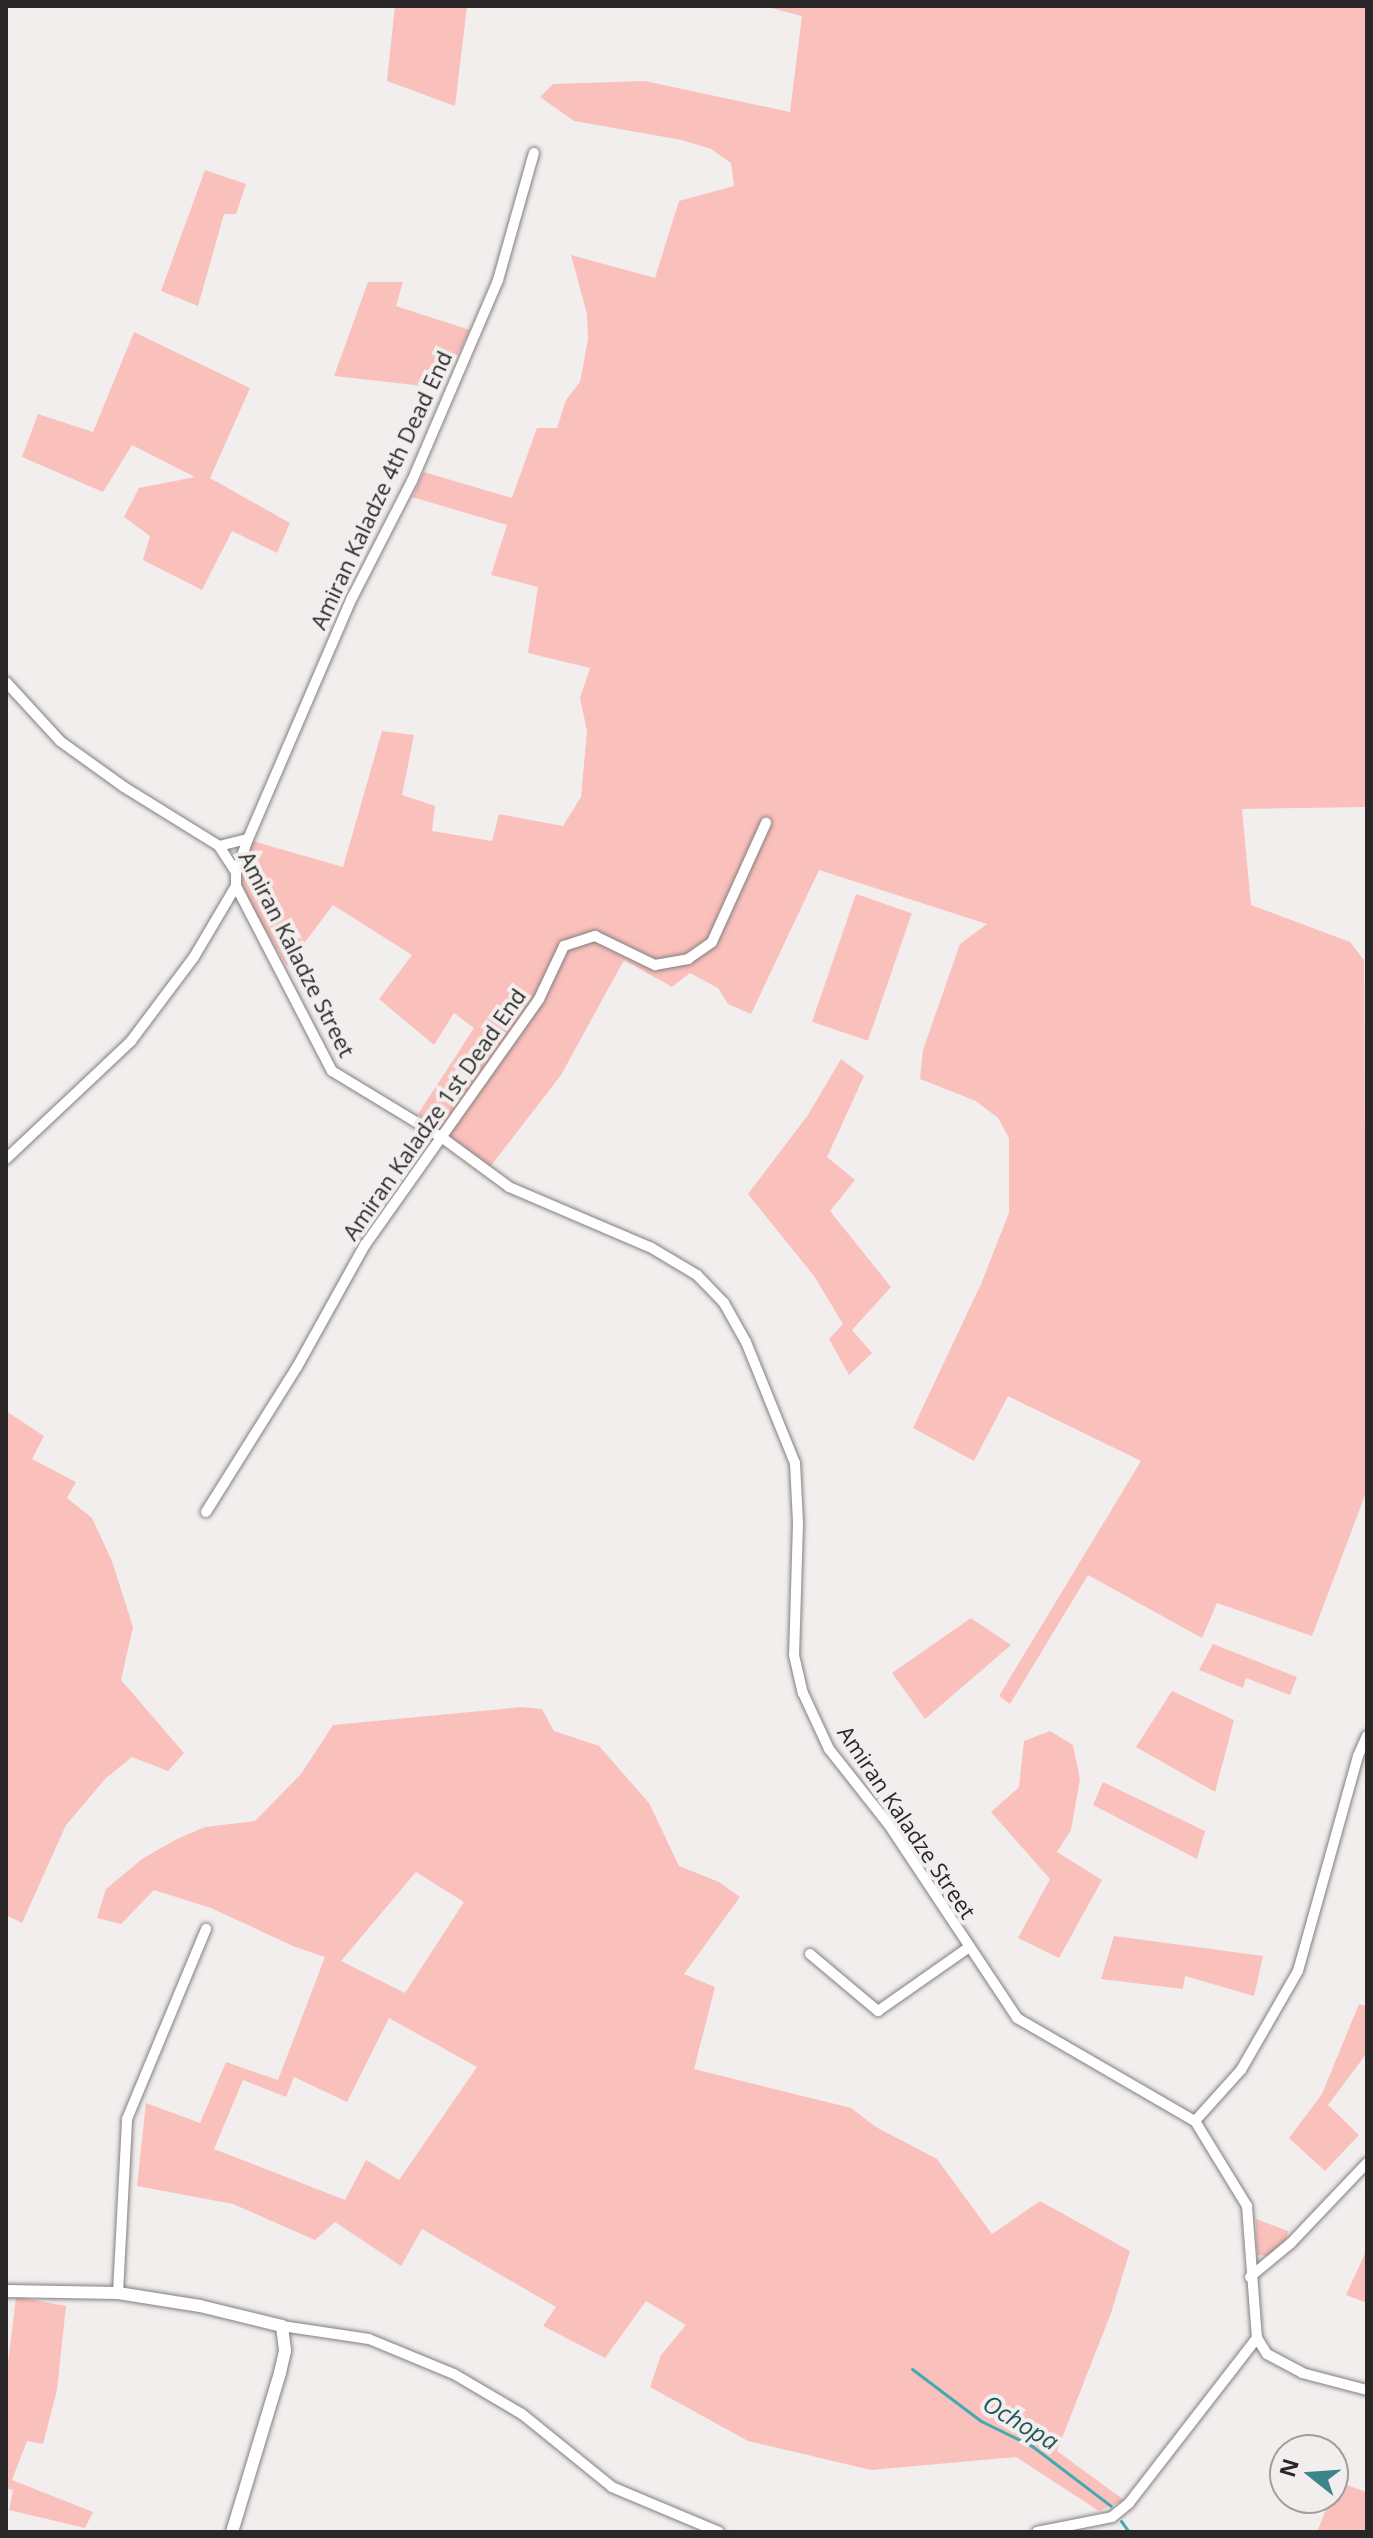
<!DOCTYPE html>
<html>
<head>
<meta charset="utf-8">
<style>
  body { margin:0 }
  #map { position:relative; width:1373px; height:2538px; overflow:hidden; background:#f2eeee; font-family:"Open Sans",sans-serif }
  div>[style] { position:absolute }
  .green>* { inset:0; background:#fac0bc; transform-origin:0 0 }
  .stream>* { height:3px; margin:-1.5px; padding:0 1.5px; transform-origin:1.5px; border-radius:1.5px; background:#42aab0 }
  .roads { filter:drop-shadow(0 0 2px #837f7f) drop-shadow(0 0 2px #837f7f) }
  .minor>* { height:10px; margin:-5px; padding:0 5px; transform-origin:5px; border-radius:5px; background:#fff }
  .tertiary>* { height:12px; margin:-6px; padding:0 6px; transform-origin:6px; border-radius:6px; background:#fff }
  span { translate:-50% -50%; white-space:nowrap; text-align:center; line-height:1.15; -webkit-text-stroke:8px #f2eeee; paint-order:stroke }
  .street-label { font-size:22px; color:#292727 }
  .water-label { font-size:24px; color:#1e585c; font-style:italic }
  .frame { position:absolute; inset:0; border:8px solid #292727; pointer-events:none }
  .north { position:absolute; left:1269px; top:2434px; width:80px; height:80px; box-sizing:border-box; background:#f2eeee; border:2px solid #a29e9e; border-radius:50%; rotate:287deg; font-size:22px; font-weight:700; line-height:32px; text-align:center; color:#292727 }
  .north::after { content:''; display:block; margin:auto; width:28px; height:36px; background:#3d858a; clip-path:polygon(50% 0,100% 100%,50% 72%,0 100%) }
</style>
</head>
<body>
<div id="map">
  <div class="green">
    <div style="clip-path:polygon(395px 6px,467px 6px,455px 106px,387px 81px)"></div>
    <div style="clip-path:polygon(763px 6px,1367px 6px,1367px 807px,1242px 809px,1251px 905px,1350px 942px,1364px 960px,1367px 1490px,1312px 1636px,1217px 1603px,1202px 1638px,1088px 1575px,1010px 1704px,999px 1696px,1141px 1461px,1008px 1396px,974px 1461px,913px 1428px,981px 1284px,1009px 1213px,1009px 1138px,998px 1118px,976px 1101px,920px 1079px,923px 1050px,960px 944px,987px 924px,819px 870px,751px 1014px,728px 1004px,718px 988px,690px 973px,672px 987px,624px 960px,561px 1075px,490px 1167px,418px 1114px,474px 1028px,454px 1013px,434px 1045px,379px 999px,412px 955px,333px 905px,287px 966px,250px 905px,240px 878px,252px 841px,343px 867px,382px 731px,414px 735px,402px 795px,435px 806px,432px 831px,492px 841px,499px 814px,563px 826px,581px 797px,587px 731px,580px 698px,590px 668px,528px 653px,538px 587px,491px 575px,507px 525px,412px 497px,424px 472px,512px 498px,537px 428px,557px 428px,566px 400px,580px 382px,588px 339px,587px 314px,571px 255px,655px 278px,679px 201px,734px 186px,731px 163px,711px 149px,682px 140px,574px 121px,540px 97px,553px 84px,645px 81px,790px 112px,802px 16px)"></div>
    <div style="clip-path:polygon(205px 170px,246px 184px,236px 214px,224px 214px,198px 306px,161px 291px)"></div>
    <div style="clip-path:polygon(368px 282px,403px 282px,396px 306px,470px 330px,441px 388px,334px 376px)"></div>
    <div style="clip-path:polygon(134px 332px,250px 388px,210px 478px,290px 523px,277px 553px,232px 531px,202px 590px,143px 560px,150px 536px,124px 517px,139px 488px,195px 477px,132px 445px,103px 492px,22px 457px,38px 414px,93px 432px)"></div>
    <div style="left:856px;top:894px;width:59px;height:135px;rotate:19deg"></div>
    <div style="clip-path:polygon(841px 1059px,864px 1076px,827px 1157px,855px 1180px,830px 1211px,891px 1287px,852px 1330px,872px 1353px,849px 1375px,829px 1339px,843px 1324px,814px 1276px,748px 1194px,808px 1115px)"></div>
    <div style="clip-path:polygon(6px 1411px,44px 1436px,32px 1459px,76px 1482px,67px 1498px,92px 1518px,112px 1561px,133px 1627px,121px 1680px,184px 1753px,168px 1771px,132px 1757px,106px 1778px,66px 1825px,22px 1923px,6px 1915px)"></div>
    <div style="clip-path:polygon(971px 1618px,1011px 1645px,925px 1719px,892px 1673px)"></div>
    <div style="clip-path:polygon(1213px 1644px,1297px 1677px,1290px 1695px,1246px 1678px,1243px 1688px,1199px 1670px)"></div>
    <div style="clip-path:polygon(1172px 1691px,1234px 1720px,1215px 1792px,1136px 1747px)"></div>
    <div style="clip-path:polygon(evenodd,522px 1707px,542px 1709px,554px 1731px,599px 1746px,649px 1803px,679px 1866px,719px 1882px,740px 1897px,684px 1974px,715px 1987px,694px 2069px,851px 2108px,876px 2127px,937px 2159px,992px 2234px,1040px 2201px,1130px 2251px,1111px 2313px,1057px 2451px,1124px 2500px,1099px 2511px,1016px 2457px,871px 2470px,748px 2441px,650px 2387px,661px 2355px,686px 2325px,646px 2301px,605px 2358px,543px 2326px,556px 2307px,422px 2229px,401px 2266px,335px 2222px,315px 2240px,233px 2204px,137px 2186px,146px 2103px,200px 2123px,226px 2062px,278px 2080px,325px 1957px,293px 1946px,211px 1908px,154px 1890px,121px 1924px,97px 1918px,106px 1889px,142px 1859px,177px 1839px,205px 1827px,255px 1821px,301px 1774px,333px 1725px,522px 1707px,416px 1872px,464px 1902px,405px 1993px,341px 1961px,416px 1872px,522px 1707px,389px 2018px,477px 2067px,399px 2180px,366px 2160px,345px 2200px,214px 2149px,243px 2080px,286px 2097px,294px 2077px,347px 2102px,389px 2018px)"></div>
    <div style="clip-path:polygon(1050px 1731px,1073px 1745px,1080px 1779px,1071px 1830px,1057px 1852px,1102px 1880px,1059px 1958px,1018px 1938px,1050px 1879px,991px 1812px,1019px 1787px,1024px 1741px)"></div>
    <div style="clip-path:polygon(1103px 1782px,1205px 1831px,1197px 1859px,1093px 1805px)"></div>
    <div style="clip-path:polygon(1114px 1936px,1263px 1956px,1254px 1996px,1185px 1976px,1183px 1989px,1101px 1979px)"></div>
    <div style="clip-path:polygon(1359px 2004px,1367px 2006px,1367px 2053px,1328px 2105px,1359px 2135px,1325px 2171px,1289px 2138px,1322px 2094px)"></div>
    <div style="clip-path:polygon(1256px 2219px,1288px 2231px,1286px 2242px,1269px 2256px,1257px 2255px)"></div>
    <div style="clip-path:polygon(1367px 2249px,1367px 2303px,1346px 2295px)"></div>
    <div style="clip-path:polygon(16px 2297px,66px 2306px,57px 2390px,43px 2444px,27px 2441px,12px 2480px,93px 2512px,85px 2528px,9px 2510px,13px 2490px,6px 2488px,6px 2380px)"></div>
    <div style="clip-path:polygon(1337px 2482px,1367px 2492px,1367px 2532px,1317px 2532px)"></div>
  </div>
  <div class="stream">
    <div style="left:912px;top:2369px;width:86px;rotate:37deg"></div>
    <div style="left:981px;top:2421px;width:57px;rotate:26.1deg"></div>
    <div style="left:1032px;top:2446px;width:99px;rotate:37.2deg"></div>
    <div style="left:1121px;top:2521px;width:14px;rotate:54deg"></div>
  </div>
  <div class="roads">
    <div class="minor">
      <div style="left:6px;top:682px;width:80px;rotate:47.5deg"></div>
      <div style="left:60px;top:741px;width:79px;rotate:35.7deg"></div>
      <div style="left:124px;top:787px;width:112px;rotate:31.8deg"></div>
      <div style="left:219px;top:846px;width:31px;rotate:57deg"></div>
      <div style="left:236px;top:872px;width:14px;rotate:90deg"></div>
      <div style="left:236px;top:886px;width:208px;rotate:62.6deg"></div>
      <div style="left:332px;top:1071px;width:131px;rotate:31.3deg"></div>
      <div style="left:444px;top:1139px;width:81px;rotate:36.4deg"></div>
      <div style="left:509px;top:1187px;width:153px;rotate:23.1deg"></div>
      <div style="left:650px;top:1247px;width:55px;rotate:30.8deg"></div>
      <div style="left:697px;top:1275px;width:39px;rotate:46deg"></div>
      <div style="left:724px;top:1303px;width:45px;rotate:60.6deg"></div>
      <div style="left:746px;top:1342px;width:131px;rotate:68deg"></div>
      <div style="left:795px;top:1463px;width:60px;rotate:87.1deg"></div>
      <div style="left:798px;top:1523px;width:132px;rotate:91.7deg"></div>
      <div style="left:794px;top:1655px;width:39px;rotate:77deg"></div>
      <div style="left:803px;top:1693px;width:62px;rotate:65.1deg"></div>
      <div style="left:829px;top:1749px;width:97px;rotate:51.7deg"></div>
      <div style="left:889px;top:1825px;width:232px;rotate:56.4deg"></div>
      <div style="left:1017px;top:2018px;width:206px;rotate:30.1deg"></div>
      <div style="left:1195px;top:2121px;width:100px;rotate:58.5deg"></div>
      <div style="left:1247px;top:2206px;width:132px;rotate:85.7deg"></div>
      <div style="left:1257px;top:2338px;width:19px;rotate:58deg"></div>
      <div style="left:1267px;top:2354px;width:40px;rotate:28deg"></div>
      <div style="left:1302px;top:2373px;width:67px;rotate:14.7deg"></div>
      <div style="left:219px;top:846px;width:30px;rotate:-14deg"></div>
      <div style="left:248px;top:839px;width:262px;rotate:-66.7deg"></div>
      <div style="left:352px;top:598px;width:131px;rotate:-62.9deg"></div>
      <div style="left:412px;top:481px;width:219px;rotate:-66.8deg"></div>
      <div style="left:498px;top:280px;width:132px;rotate:-74.2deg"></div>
      <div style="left:236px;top:872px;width:35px;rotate:-70deg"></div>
      <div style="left:6px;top:1159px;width:172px;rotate:-43.3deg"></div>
      <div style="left:131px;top:1041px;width:105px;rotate:-53.1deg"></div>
      <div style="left:194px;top:957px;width:82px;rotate:-59.4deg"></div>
      <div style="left:206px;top:1512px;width:171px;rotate:-57.9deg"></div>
      <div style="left:297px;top:1367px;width:140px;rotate:-60.9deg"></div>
      <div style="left:365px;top:1245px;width:301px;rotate:-54.7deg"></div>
      <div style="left:539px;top:999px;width:59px;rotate:-64.7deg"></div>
      <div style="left:564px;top:946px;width:33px;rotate:-18deg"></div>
      <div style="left:595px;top:936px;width:67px;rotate:25.8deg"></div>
      <div style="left:655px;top:965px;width:34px;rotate:-10deg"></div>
      <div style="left:688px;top:959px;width:29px;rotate:-35deg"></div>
      <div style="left:712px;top:942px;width:131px;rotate:-65.6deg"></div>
      <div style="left:810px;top:1954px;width:89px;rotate:40deg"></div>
      <div style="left:878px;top:2011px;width:110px;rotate:-35deg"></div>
      <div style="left:1195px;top:2121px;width:69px;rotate:-48deg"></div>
      <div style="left:1241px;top:2070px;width:114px;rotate:-60.1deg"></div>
      <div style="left:1298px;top:1971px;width:223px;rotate:-74.4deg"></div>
      <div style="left:1358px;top:1756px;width:22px;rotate:-66deg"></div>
      <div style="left:1250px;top:2277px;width:53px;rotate:-39.7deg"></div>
      <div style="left:1291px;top:2243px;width:110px;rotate:-46.5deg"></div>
      <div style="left:118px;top:2293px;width:174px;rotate:-87deg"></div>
      <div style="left:127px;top:2119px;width:206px;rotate:-67.4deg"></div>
      <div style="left:282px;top:2326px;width:88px;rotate:8.5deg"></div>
      <div style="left:369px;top:2339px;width:92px;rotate:22.4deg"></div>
      <div style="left:454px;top:2374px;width:79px;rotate:30.5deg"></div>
      <div style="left:522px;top:2414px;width:116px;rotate:39deg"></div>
      <div style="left:612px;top:2487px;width:116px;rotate:22.8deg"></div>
      <div style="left:1037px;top:2532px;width:76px;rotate:-11.3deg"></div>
      <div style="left:1112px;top:2517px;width:22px;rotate:-39deg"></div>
      <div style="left:1129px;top:2503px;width:209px;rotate:-52.2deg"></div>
    </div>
    <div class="tertiary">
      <div style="left:6px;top:2291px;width:112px;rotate:1deg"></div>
      <div style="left:118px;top:2293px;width:83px;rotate:9deg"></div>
      <div style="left:200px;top:2306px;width:84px;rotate:13.7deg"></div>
      <div style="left:282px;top:2326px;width:25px;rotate:83deg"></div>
      <div style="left:285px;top:2351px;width:23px;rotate:103deg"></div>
      <div style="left:280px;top:2373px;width:166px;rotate:106.8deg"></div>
    </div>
  </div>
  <div class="street-label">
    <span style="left:381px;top:490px;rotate:-65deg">Amiran Kaladze 4th Dead End</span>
    <span style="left:297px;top:954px;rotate:63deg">Amiran Kaladze Street</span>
    <span style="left:434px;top:1114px;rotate:-55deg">Amiran Kaladze 1st Dead End</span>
    <span style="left:907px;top:1822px;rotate:56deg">Amiran Kaladze Street</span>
  </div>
  <div class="water-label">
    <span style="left:1021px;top:2422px;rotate:31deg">Ochopa</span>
  </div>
  <div class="frame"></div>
  <div class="north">N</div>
</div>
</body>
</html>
